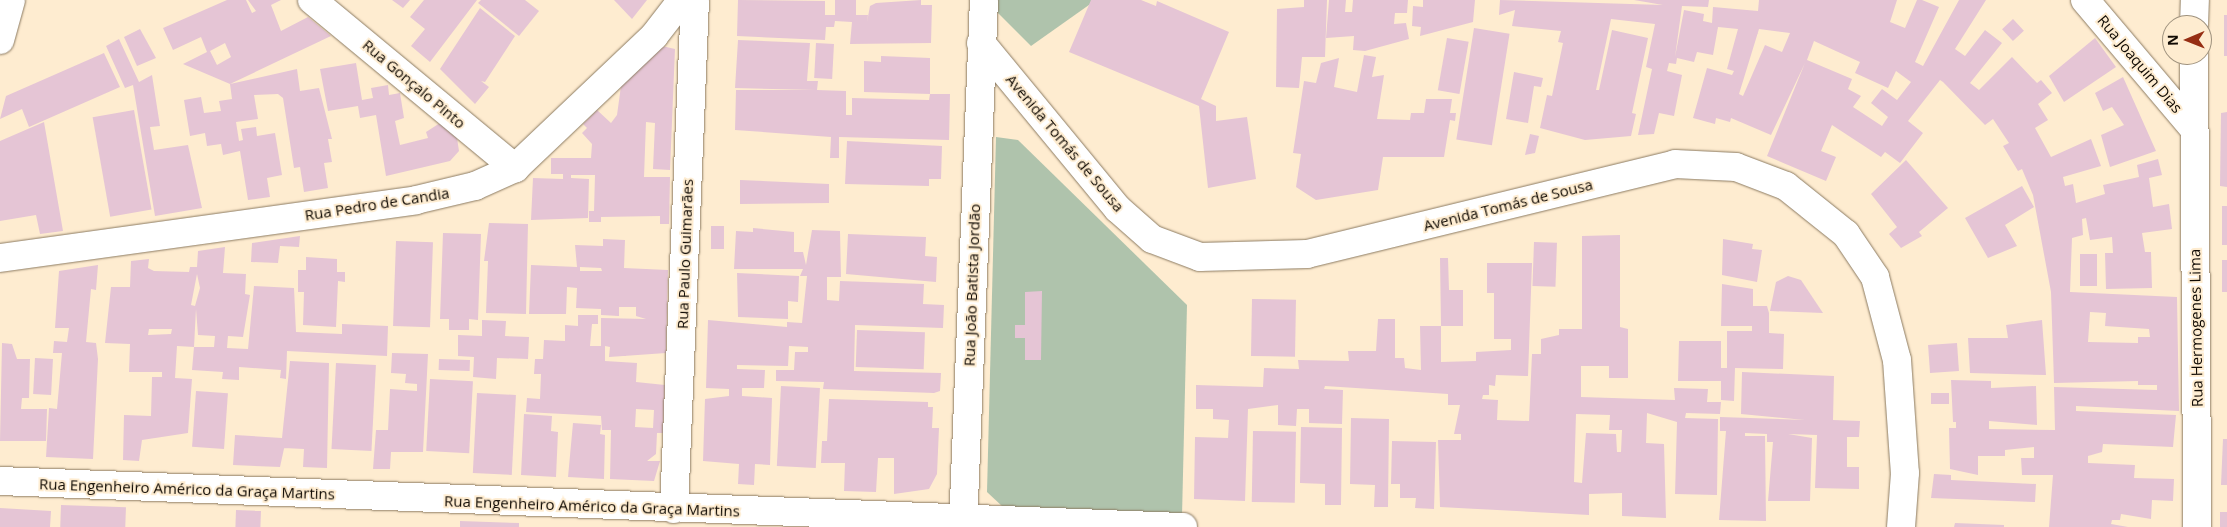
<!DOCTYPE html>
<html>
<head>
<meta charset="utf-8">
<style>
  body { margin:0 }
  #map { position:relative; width:2227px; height:527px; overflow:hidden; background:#feecd0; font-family:"Open Sans",sans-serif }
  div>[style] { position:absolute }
  .green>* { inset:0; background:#afc3ac }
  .building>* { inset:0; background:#e5c5d5; transform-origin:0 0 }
  .roads { filter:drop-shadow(0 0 1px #8c7b62) drop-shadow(0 0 1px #8c7b62) }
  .minor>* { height:28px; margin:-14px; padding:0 14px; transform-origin:14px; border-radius:14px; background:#fff }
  span { translate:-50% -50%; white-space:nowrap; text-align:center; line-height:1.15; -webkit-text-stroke:4px #feecd0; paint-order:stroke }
  .street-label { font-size:15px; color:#100a03 }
  .north { position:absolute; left:2162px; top:15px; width:50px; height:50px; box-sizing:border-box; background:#feecd0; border:1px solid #9f927e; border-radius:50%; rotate:269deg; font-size:14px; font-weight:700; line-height:20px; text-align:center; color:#100a03 }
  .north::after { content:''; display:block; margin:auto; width:18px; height:22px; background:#962e13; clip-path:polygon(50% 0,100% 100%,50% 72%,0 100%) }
</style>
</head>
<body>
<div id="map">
  <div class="green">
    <div style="clip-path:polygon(998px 0,1096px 0,1031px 46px,997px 12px)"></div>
    <div style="clip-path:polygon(996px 137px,1018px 140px,1187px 305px,1182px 516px,1003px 507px,987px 492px)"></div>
  </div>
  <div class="building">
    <div style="clip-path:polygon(evenodd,227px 0,246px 0,252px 13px,256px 11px,248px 0,281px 0,271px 5px,281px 31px,308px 17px,331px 36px,230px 84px,297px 69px,300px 91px,319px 88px,332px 139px,328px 139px,332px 162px,324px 163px,328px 188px,304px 192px,300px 167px,294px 168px,283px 98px,278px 94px,254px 95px,258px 119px,236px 122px,239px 141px,243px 140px,241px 129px,256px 127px,257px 136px,275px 133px,282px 175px,267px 178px,270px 197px,248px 200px,240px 151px,223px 155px,221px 144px,207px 146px,205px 133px,190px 136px,184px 100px,201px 97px,204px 113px,221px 111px,219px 101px,232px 99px,230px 84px,183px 64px,207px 52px,201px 37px,173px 50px,163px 28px,227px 0,225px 43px,231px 57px,217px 65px,210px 51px,225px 43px)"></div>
    <div style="clip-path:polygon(392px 0,410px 0,403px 8px)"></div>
    <div style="clip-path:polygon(424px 0,477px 0,430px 62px,411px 46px,425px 29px,410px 17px)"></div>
    <div style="clip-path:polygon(481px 0,525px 0,539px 11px,519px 36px,478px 3px)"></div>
    <div style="clip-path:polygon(614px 0,647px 0,632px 19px)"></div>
    <div style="clip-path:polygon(738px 0,825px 1px,825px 15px,835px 15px,835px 0,856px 0,856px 15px,868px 15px,867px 22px,870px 6px,876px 3px,921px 0,921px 5px,932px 5px,931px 43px,850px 44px,852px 22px,835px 21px,834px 27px,826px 27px,825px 40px,737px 36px)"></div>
    <div style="clip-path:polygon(1091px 0,1141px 0,1156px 6px,1157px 1px,1229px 32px,1201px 99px,1216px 106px,1216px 121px,1247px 117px,1256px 179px,1208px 188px,1199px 106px,1069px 52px)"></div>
    <div style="clip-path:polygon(1304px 0,1327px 0,1325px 57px,1302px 57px,1299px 88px,1276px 87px,1277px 9px,1304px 7px)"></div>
    <div style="clip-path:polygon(1329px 0,1346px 0,1345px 12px,1352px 12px,1353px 0,1408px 0,1407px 13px,1395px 13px,1394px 24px,1406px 23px,1409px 39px,1365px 51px,1353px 50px,1354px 36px,1326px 38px)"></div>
    <div style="clip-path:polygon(1423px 0,1475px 0,1473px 22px,1420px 36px,1421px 27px,1412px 26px,1413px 6px,1423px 7px)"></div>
    <div style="clip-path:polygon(evenodd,1500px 0,1663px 5px,1634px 0,1709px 0,1708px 7px,1682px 6px,1675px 57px,1684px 10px,1704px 14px,1703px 21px,1712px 23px,1713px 7px,1758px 11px,1759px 0,1897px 0,1890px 22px,1905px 28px,1917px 0,1922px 0,1939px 7px,1915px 62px,1923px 66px,1959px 0,1986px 0,1955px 49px,1965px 56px,1985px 30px,2002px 43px,1970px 83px,1979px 90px,2012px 57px,2037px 83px,2041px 80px,2052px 93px,2038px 104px,2048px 120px,2035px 128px,2051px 157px,2091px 139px,2101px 166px,2063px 177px,2065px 186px,2073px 184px,2076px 203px,2105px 194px,2103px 185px,2139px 177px,2137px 165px,2158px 159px,2162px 175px,2149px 178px,2153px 207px,2169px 204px,2172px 229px,2142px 233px,2145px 252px,2151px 252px,2152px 288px,2106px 289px,2105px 253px,2113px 253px,2112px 237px,2090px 240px,2086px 218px,2082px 219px,2083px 235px,2072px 238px,2070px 292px,2177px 297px,2179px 411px,2076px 406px,2076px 411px,2176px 415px,2173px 447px,2103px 444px,2102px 452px,2088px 456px,2088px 463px,2135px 465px,2134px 478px,2174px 479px,2173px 501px,2152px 500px,2151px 519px,2121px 514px,2120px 520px,2112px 520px,2111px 524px,2128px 527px,2049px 527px,2053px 475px,2022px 475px,2021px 458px,2034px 458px,2034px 447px,2005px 450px,2005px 456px,1978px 456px,1978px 475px,1950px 469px,1949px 428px,1956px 428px,1956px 422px,1953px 422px,1951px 380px,1991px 381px,1991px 388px,2036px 386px,2037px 425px,1989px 421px,1989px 429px,2055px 430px,2054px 387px,2157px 390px,2157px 385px,2138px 385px,2138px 381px,2054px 383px,2051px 292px,2033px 195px,2022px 169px,2018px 171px,2003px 146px,2009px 143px,1993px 119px,1985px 125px,1943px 82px,1940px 80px,1908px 121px,1923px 133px,1900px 163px,1885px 152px,1881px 157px,1832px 125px,1821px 151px,1836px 157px,1826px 181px,1767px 156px,1805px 63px,1771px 135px,1731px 118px,1730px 122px,1716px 118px,1715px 124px,1693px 118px,1707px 68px,1732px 75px,1734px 71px,1727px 69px,1738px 29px,1718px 27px,1713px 55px,1697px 52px,1694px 62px,1677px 58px,1676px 64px,1669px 63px,1667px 71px,1682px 75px,1674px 116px,1659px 113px,1654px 134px,1638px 135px,1652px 69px,1646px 67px,1655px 24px,1611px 19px,1596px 90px,1599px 90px,1612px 30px,1648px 38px,1632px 113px,1636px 114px,1631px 136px,1585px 140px,1540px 128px,1547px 95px,1552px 96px,1563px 43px,1558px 42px,1561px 31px,1512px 26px,1515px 10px,1499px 15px,1500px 0,1759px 29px,1790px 33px,1782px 52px,1765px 45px,1743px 96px,1739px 94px,1759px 29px,1500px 0,1814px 41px,1860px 62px,1855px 73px,1888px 88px,1896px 71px,1911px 82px,1897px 100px,1882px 89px,1871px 103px,1888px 117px,1882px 126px,1853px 107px,1861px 96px,1848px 89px,1852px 79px,1807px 60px,1814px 41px,1500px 0,2090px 312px,2106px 313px,2105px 326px,2149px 329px,2150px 337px,2138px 337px,2138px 343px,2088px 342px,2090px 312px)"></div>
    <div style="clip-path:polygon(480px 8px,515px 36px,485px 82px,481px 81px,489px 87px,475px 104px,440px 69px)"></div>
    <div style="left:2224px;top:15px;width:3px;height:41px"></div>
    <div style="left:2013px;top:19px;width:16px;height:15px;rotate:47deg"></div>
    <div style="left:1474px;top:28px;width:36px;height:113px;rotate:9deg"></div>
    <div style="clip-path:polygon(140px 29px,156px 58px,137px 66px,124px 37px)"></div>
    <div style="left:1447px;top:38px;width:22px;height:53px;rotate:10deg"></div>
    <div style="clip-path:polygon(2095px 38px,2116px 67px,2064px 102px,2049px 76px)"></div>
    <div style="clip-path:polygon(119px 39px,139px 82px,152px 75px,160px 126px,150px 127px,154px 150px,188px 145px,202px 208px,155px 216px,133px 85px,125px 88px,106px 46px)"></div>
    <div style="clip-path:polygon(738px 40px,810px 43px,807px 81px,818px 81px,817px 90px,846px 91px,846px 115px,852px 115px,852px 98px,929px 100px,930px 94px,950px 94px,949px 140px,839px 137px,839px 158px,830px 158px,831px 137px,735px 130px,736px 90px,815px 90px,735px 88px)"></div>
    <div style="left:816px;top:43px;width:18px;height:35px;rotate:3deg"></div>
    <div style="clip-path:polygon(662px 46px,675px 49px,670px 170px,653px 169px,655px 123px,646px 122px,644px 177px,670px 177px,669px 224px,660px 224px,660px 216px,601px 217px,601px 222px,589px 222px,589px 211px,594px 211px,595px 175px,571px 175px,571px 178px,589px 179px,588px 218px,531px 220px,533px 178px,563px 179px,563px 174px,551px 174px,551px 158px,591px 158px,592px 144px,582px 133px,587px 128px,583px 124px,597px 110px,611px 123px,617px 115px,621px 86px)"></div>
    <div style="clip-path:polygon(104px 53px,120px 87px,29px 127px,22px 109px,0 119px,6px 96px)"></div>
    <div style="clip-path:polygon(1364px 55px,1376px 57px,1372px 77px,1384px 75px,1377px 119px,1410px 120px,1411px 113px,1424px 113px,1426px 99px,1452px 99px,1450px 113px,1456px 113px,1455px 121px,1450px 120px,1444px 157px,1383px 157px,1378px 190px,1316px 200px,1296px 187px,1301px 154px,1293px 153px,1304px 81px,1316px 83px,1321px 63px,1339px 58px,1334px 87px,1357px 92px)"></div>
    <div style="clip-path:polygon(881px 56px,930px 58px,930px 94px,864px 92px,864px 61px,881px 62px)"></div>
    <div style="clip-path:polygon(356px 63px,362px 100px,373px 98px,371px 88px,388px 85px,389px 95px,400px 93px,404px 118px,395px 121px,400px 145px,428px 138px,426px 132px,440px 123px,457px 138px,459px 151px,450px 161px,386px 176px,376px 115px,360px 118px,358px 106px,328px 111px,320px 69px)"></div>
    <div style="clip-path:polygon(1514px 72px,1543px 78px,1541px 87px,1534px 86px,1528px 123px,1506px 119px)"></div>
    <div style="clip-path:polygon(2123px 77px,2156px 151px,2110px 167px,2101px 135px,2124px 125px,2112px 107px,2103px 111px,2095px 93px)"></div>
    <div style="left:134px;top:110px;width:101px;height:42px;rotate:80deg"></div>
    <div style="clip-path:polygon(2227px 112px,2227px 187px,2220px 186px,2221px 113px)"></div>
    <div style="clip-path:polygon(44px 122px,63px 231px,40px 234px,36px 215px,0 221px,0 141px)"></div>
    <div style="clip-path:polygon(1530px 134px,1539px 136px,1535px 153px,1525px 155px)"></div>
    <div style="clip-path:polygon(847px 141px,942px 146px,941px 179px,929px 179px,929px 186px,845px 184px)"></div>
    <div style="clip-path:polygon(1906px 160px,1948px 208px,1919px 232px,1922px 236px,1901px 248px,1889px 234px,1897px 227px,1871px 194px)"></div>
    <div style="clip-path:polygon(740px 180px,829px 184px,829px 203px,740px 204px)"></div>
    <div style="clip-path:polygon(2022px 186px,2034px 207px,2005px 225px,2017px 246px,1988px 258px,1965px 218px)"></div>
    <div style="left:2222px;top:206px;width:5px;height:39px"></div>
    <div style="clip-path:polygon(489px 223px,528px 224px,526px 314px,486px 313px,488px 261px,484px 261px)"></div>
    <div style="left:711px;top:226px;width:13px;height:23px"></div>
    <div style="clip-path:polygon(753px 228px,794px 232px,794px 252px,803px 252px,806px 265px,812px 230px,840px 231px,841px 277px,827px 277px,827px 300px,839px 301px,840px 281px,924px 284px,923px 304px,944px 305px,943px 328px,855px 325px,854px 371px,941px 373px,940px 391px,934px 393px,823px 389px,824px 382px,776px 381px,776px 370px,794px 370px,795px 352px,808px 352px,808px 347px,789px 346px,788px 366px,737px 365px,737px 369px,765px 370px,764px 388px,742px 388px,742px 396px,772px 398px,770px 465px,755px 464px,754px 485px,738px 484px,739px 464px,703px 461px,705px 399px,729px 396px,729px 389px,706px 388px,708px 320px,787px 327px,787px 322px,802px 323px,807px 276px,800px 276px,803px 269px,734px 269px,736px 231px,753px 232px)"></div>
    <div style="clip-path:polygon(443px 233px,481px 234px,478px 320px,469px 319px,469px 330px,449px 330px,449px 319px,440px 319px)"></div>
    <div style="clip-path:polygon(848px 234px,926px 237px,925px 256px,937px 257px,936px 282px,846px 274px)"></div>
    <div style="clip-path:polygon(evenodd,1620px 235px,1620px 327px,1628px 329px,1628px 378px,1609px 378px,1609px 366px,1581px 366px,1581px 397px,1675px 400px,1674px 388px,1708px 389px,1707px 402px,1721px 402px,1720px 414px,1686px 413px,1685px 418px,1718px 419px,1717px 495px,1675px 494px,1677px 422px,1647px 413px,1646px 443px,1664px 444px,1666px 518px,1622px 516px,1622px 493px,1589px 494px,1589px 515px,1440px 507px,1438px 440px,1461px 440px,1461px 434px,1454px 434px,1460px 405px,1448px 405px,1448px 394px,1325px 386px,1324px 389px,1343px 390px,1342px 424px,1309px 423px,1309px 409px,1297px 409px,1296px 426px,1278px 425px,1278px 405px,1248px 409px,1245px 501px,1194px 499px,1195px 437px,1228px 438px,1229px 420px,1213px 419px,1213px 409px,1196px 409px,1196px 385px,1263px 387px,1264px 368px,1299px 369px,1298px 360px,1349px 361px,1348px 351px,1376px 351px,1378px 319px,1395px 319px,1395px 358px,1404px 358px,1405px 368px,1421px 370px,1420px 326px,1441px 326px,1440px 258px,1448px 258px,1449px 290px,1463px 290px,1463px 326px,1441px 326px,1441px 362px,1476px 361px,1476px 352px,1511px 350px,1511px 339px,1494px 339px,1494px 293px,1487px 293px,1487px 263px,1532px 263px,1528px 376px,1496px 375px,1495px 386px,1489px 385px,1489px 395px,1483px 395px,1482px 399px,1498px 400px,1497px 420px,1529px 421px,1532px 354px,1541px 354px,1541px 339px,1559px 335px,1559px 329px,1582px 329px,1582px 236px,1620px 235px,1576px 414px,1610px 415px,1609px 430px,1622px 430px,1621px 452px,1617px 452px,1616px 434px,1586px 433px,1582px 483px,1574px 482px,1576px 414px)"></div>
    <div style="clip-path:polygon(300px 236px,299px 247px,280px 246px,278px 263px,251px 262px,252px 243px)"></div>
    <div style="clip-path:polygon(evenodd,603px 239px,625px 240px,624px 268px,668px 270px,666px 353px,609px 357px,610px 347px,605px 346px,605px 361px,637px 363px,636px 382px,665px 385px,663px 433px,657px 433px,656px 454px,647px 461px,660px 461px,654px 481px,610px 479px,611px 430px,602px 430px,601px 416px,526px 412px,527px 398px,540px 399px,541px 374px,534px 374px,535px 359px,543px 359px,544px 340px,565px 341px,565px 325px,578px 326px,578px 315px,598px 315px,598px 324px,592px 324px,590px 346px,601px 346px,601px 318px,646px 319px,636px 316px,636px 307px,619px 307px,619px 316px,601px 315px,601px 309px,576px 308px,577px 288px,567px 287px,566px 314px,529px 314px,531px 265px,577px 267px,575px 245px,603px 246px,603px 239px,580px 267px,601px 268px,602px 271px,580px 271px,580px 267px,603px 239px,636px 409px,654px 410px,653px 428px,635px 427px,636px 409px)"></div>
    <div style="clip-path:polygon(1723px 239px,1753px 244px,1752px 249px,1762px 250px,1757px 282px,1722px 275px)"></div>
    <div style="left:396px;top:241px;width:37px;height:85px;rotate:2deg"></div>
    <div style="left:1534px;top:242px;width:23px;height:44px;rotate:2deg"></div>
    <div style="clip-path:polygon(evenodd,225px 247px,223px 273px,246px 274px,245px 294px,250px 295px,243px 337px,228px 336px,227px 348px,248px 349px,254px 286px,294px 288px,296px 332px,342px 334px,342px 324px,388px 326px,387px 356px,287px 351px,286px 379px,280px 378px,281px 370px,239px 367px,239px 380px,222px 379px,223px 372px,192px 370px,194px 347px,177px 346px,175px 378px,192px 379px,188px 433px,142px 440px,139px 461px,123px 460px,124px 415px,151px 416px,152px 377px,162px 377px,162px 372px,129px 372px,130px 344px,105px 343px,111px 287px,130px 287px,131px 261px,149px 259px,148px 268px,154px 271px,189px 272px,190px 267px,197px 267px,198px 251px,225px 247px,197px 274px,200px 288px,195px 306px,191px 305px,197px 274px,225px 247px,196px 309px,198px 335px,215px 336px,214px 347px,194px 347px,196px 309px,225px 247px,149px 329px,172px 329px,171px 334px,148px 335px,149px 329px)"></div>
    <div style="left:2080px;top:254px;width:17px;height:32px"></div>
    <div style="clip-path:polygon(306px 257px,337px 259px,337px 272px,345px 272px,345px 282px,338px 281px,336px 327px,303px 325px,304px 292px,298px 292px,298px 270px,306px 270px)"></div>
    <div style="left:2222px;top:260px;width:5px;height:32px"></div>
    <div style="clip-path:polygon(98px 265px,96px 290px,91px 289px,86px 342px,96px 343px,98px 359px,93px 459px,46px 457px,49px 408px,57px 409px,62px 353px,53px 353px,54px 341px,67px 342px,69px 328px,55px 328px,59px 271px)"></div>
    <div style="clip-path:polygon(737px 273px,799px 276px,798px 302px,788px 301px,788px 319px,738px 317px)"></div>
    <div style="clip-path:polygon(1788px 276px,1801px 280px,1823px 313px,1770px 311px,1776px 282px)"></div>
    <div style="clip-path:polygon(1722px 284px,1753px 289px,1753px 306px,1767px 306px,1769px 313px,1769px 333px,1784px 334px,1783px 369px,1735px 368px,1734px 401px,1721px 400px,1721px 381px,1678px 381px,1679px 341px,1721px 341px,1721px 368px,1727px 368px,1727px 331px,1752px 331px,1752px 326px,1721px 326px)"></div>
    <div style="clip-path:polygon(1042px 291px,1041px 360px,1025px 360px,1025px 338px,1015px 338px,1015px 325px,1025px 325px,1025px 292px)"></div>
    <div style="left:1252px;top:299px;width:44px;height:57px;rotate:1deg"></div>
    <div style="clip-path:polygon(482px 320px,506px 321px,505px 336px,529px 337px,528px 359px,497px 358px,496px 379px,473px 377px,474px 357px,458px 356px,458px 335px,482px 336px)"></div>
    <div style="clip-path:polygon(2042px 320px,2046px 375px,1970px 373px,1968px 338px,2008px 338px,2006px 325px)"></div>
    <div style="left:857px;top:330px;width:68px;height:37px;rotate:2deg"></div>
    <div style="clip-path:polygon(2px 343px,12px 344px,17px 359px,30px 359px,29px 398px,22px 398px,21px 409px,47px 409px,46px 441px,0 441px)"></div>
    <div style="left:1957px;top:343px;width:28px;height:29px;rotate:86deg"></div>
    <div style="clip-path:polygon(392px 353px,428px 354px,423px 452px,391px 452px,390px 469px,373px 469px,376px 430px,388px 430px,390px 389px,417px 391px,417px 384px,405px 383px,406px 374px,391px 373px)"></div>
    <div style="left:35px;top:358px;width:18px;height:36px;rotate:3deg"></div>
    <div style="left:439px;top:359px;width:31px;height:11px;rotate:2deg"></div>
    <div style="clip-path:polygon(290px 361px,329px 363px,327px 468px,303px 467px,304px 449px,284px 448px,285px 444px,280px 467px,233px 465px,235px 435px,282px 438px)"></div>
    <div style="left:336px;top:363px;width:40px;height:86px;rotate:3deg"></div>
    <div style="clip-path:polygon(1742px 372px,1834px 376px,1833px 420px,1860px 421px,1859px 437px,1847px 437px,1847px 467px,1859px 467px,1859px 489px,1815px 488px,1817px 435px,1788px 434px,1812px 438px,1810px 501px,1768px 501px,1773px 442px,1767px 442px,1767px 434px,1745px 433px,1745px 436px,1765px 436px,1766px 521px,1719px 520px,1726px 431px,1720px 431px,1720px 417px,1805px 420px,1741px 414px)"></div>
    <div style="left:430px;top:379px;width:43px;height:72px;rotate:3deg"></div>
    <div style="left:781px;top:386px;width:39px;height:80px;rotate:3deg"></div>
    <div style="left:196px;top:391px;width:32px;height:56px;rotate:4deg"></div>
    <div style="left:477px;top:393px;width:39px;height:80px;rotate:3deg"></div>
    <div style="left:1949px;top:393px;width:11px;height:18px;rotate:90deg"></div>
    <div style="clip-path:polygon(829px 399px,928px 402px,928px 407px,933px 407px,932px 428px,939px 428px,937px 474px,929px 489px,894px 494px,894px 458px,878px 458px,876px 492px,844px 491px,845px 463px,821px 463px,822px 441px,827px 441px)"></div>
    <div style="clip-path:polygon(524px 414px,552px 416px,551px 431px,558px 432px,556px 477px,521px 475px)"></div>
    <div style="clip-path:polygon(1351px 418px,1389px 419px,1388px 507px,1374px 507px,1375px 485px,1350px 484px)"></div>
    <div style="clip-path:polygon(573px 423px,601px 425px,600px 434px,605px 435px,604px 479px,568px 477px)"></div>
    <div style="clip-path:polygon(1301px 427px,1342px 428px,1341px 505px,1325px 505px,1325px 484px,1300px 483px)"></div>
    <div style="left:1253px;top:431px;width:43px;height:71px;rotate:1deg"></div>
    <div style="clip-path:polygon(2223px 439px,2227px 439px,2227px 485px,2221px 485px)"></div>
    <div style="clip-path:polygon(1392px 441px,1436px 442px,1434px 509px,1415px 508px,1416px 498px,1400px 498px,1400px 484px,1391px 484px)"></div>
    <div style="clip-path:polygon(1934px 474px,1951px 475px,1951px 480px,2036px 484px,2035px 502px,1931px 498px)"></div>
    <div style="left:61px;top:505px;width:65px;height:22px;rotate:2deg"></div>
    <div style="clip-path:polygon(0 508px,51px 511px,50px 527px,0 527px)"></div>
    <div style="left:236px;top:510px;width:25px;height:17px;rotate:2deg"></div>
    <div style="left:2220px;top:512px;width:7px;height:15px"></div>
    <div style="clip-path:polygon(460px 521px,519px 523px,519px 527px,460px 527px)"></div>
    <div style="clip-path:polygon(1955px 523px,2004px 525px,2004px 527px,1954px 527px)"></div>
  </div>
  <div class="roads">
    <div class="minor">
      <div style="left:312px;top:0;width:264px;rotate:39.6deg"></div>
      <div style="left:2085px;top:0;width:169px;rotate:49.8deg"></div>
      <div style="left:2194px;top:25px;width:25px;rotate:-88deg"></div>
      <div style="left:0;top:40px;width:41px;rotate:-74.6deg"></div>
      <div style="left:981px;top:43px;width:215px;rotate:50.5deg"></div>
      <div style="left:1118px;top:209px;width:45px;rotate:41.4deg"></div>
      <div style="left:1152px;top:239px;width:51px;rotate:20.6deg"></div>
      <div style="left:1200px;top:257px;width:107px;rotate:-1.6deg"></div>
      <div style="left:1307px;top:254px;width:379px;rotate:-13.7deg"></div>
      <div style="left:1675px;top:164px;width:61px;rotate:2.8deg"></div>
      <div style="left:1736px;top:167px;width:53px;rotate:20.8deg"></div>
      <div style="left:1786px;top:186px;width:77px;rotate:38.7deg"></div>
      <div style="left:1846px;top:234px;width:52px;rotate:56deg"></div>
      <div style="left:1875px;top:277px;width:86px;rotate:75.2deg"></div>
      <div style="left:1897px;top:360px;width:113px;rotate:86deg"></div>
      <div style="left:1905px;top:473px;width:54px;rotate:94.2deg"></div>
      <div style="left:2194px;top:55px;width:472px;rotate:89.6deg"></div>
      <div style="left:0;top:258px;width:420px;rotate:-7.9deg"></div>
      <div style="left:416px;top:200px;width:61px;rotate:-13.3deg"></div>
      <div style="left:475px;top:186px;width:44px;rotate:-24.2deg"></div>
      <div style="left:515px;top:168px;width:192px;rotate:-43.5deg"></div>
      <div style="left:654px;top:36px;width:46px;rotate:-52.1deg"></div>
      <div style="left:0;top:481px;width:1184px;rotate:2.23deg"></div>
      <div style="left:674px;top:509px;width:509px;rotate:-87.64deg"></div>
      <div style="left:963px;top:527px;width:527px;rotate:-87.72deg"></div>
    </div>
  </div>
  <div class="street-label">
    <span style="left:2140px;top:64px;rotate:50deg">Rua Joaquim Dias</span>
    <span style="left:414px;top:84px;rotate:40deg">Rua Gonçalo Pinto</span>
    <span style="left:1065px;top:143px;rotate:50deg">Avenida Tomás de Sousa</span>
    <span style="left:377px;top:204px;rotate:-9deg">Rua Pedro de Candia</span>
    <span style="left:1508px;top:205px;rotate:-14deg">Avenida Tomás de Sousa</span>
    <span style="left:685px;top:254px;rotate:-88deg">Rua Paulo Guimarães</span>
    <span style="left:972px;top:285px;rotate:-88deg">Rua João Batista Jordão</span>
    <span style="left:2196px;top:328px;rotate:-91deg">Rua Hermogenes Lima</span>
    <span style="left:187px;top:489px;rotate:2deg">Rua Engenheiro Américo da Graça Martins</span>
    <span style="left:592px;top:506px;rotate:2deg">Rua Engenheiro Américo da Graça Martins</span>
  </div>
  <div class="north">N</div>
</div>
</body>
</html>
